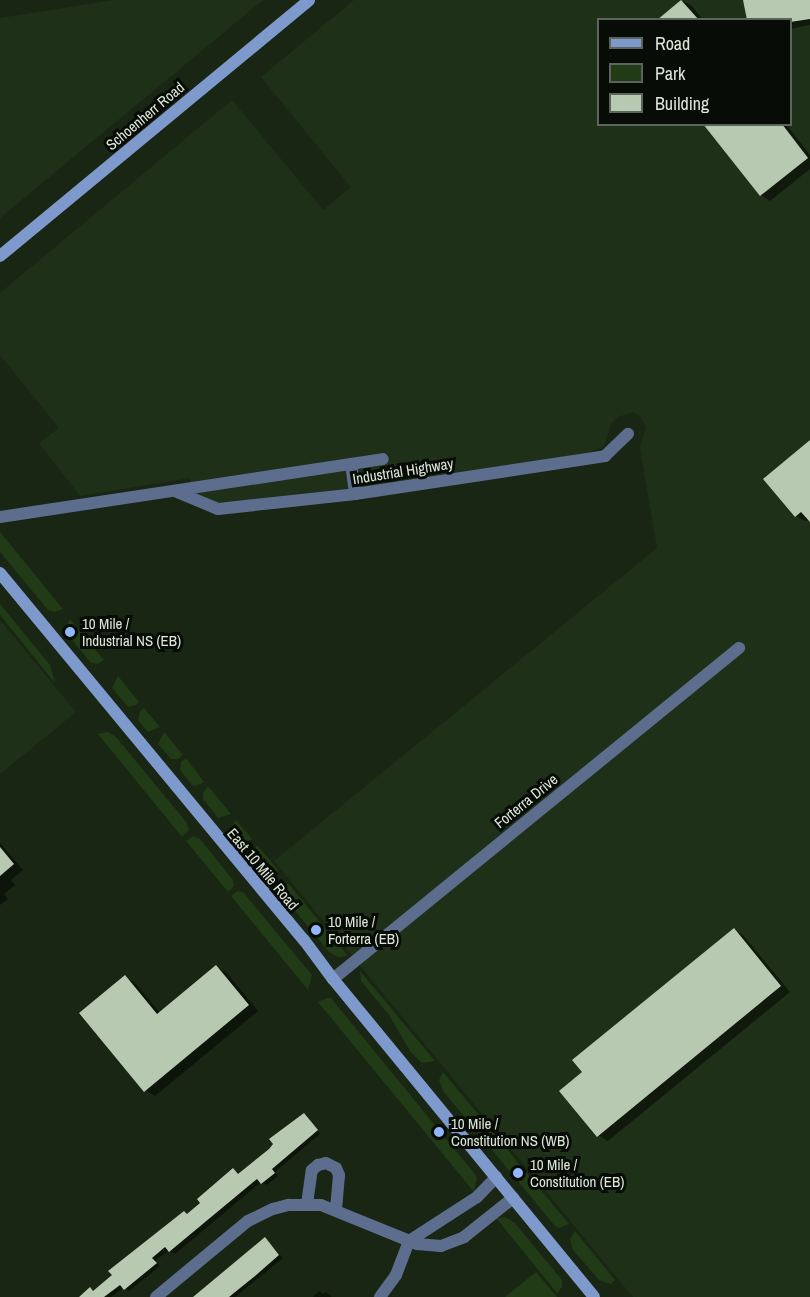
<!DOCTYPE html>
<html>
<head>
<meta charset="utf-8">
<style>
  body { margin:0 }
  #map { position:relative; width:810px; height:1297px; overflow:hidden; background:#192614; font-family:"Archivo Narrow",sans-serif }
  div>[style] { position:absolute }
  .built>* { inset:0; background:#1f3018 }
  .green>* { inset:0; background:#203b15 }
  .shadow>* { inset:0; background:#0007 }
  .building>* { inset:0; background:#b7c9b1 }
  .minor>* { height:12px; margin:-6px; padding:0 6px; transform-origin:6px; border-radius:6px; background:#5d6d8d }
  .secondary>* { height:12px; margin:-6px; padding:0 6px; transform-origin:6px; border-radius:6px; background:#7e99cb }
  .dots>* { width:16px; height:16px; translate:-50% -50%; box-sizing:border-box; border:3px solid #070d06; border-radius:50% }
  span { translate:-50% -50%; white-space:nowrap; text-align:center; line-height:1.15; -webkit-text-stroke:6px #070d06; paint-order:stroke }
  .street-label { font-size:15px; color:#dee7db }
  .poi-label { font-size:15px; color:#dee7db }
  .left { translate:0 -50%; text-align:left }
  .legend { position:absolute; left:597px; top:18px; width:195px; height:108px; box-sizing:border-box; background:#070d06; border:2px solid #5d645b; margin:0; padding:8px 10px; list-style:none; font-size:18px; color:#dee7db }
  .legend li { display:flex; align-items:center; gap:12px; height:30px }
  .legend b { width:30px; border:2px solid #5d645b }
</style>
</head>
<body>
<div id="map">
  <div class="built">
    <div style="clip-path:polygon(114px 0,263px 0,0 218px,0 18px)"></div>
    <div style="clip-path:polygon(evenodd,354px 0,810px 0,810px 1297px,633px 1297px,274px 861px,657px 548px,640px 447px,646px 427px,639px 415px,633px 412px,618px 417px,611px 424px,604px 446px,591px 452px,373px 489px,212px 503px,194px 495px,190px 478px,80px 496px,39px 443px,59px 428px,0 355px,0 293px,232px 100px,323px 210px,351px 187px,261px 77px,354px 0,598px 20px,790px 20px,790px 124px,598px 124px,598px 20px)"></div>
    <div style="clip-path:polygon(0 620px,76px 712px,0 774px)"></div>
  </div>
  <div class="green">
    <div style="clip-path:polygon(0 532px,63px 609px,55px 612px,48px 610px,0 552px)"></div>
    <div style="clip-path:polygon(0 604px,50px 665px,55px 683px,0 615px)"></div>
    <div style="clip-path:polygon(70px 619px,104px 660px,98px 664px,91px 663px,68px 635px,66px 627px)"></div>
    <div style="clip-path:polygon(118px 676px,139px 702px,136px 705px,128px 707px,112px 688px)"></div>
    <div style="clip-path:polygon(144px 708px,160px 727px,148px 732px,138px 720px,140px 712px)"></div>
    <div style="clip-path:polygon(108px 732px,116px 737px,187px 823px,189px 830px,182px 837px,98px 734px)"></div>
    <div style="clip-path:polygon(164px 732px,183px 755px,178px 759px,171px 759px,158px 744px)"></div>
    <div style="clip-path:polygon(186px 758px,204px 782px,201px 784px,193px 786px,180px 770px,181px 762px)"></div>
    <div style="clip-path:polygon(208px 786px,231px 814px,218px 818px,203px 799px,203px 793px)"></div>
    <div style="clip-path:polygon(236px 820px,252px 839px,248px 842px,241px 844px,229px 830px)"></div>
    <div style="clip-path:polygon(193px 836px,200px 839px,233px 880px,234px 886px,228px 892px,186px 841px)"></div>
    <div style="clip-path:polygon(257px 845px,279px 871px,272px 876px,264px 873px,250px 856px)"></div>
    <div style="clip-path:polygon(288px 883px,348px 956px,338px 957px,329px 952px,286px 900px,283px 891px)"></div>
    <div style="clip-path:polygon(237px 891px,243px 892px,312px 975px,308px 990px,231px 896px)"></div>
    <div style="clip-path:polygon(360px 971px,435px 1061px,422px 1063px,410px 1051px,389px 1015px,361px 981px)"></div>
    <div style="clip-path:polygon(327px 998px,331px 998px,474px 1173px,477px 1178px,474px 1192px,318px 1002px)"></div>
    <div style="clip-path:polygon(443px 1072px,569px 1224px,559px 1228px,555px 1226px,443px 1091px,439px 1080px)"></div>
    <div style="clip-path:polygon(505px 1217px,515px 1223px,562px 1280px,562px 1287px,557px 1293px,496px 1218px)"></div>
    <div style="clip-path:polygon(575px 1231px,615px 1280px,611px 1284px,599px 1280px,573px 1250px,570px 1239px)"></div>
    <div style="clip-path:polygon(536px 1272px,557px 1297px,505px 1297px)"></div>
  </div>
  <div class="shadow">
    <div style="clip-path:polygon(745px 0,810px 0,810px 25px,790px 29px,790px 20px)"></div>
    <div style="clip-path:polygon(683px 1px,692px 6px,703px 20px,659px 20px)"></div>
    <div style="clip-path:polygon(705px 124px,786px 124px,810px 155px,810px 169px,770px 201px,761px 195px)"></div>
    <div style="clip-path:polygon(810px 442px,810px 520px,805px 521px,796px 516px)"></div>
    <div style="clip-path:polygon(0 843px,23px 870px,11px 880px,15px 885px,4px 894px,8px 899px,0 905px)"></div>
    <div style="clip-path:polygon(734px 930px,743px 935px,790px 992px,608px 1141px,598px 1135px,584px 1072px)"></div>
    <div style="clip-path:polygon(216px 967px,226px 972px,258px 1011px,155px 1096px,145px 1090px,125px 977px,134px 982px,160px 1013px)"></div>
    <div style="clip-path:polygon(304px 1114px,320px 1134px,275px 1172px,278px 1176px,267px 1185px,261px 1182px,175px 1254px,169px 1250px,155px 1261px,160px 1266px,129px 1291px,124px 1287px,111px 1297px,81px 1297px,90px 1289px,95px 1292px,188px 1215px,233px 1169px,239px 1175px,270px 1150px)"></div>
    <div style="clip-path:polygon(265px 1239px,283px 1258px,235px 1297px,194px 1297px)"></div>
    <div style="clip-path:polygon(319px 1291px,323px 1294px,326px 1292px,332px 1297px,313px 1297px)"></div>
  </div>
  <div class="building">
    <div style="clip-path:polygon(681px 0,699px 20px,657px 20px)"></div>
    <div style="clip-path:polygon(743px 0,810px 0,810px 19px,790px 22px,790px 20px,747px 20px)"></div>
    <div style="clip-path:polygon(703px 124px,782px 124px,808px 158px,760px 196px)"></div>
    <div style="clip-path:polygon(810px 440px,810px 522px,801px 512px,795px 517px,763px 479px)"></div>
    <div style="clip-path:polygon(0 847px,14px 864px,0 876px)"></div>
    <div style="clip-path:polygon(734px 928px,781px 986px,597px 1137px,559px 1091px,582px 1072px,572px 1060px)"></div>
    <div style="clip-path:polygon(216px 965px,249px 1005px,144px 1092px,79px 1013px,125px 975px,157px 1014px)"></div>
    <div style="clip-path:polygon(304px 1113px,318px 1130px,272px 1169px,275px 1173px,261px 1184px,257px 1179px,169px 1252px,165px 1247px,152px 1258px,157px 1263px,124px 1290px,120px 1285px,104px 1297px,79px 1297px,90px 1287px,93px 1291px,112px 1275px,108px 1271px,184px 1211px,187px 1214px,200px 1203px,197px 1199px,233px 1168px,238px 1174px,269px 1149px,273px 1144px,269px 1139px)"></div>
    <div style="clip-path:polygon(265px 1237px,279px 1255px,255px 1276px,229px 1297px,193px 1297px)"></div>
  </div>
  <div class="minor">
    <div style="left:351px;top:464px;width:30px;rotate:82deg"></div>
    <div style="left:177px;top:492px;width:44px;rotate:22.5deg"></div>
    <div style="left:218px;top:509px;width:138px;rotate:-6.2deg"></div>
    <div style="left:355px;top:494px;width:253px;rotate:-8.6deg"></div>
    <div style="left:605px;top:456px;width:32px;rotate:-44deg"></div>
    <div style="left:0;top:517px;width:387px;rotate:-8.6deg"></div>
    <div style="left:333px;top:979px;width:524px;rotate:-39.19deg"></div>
    <div style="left:307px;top:1204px;width:34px;rotate:-82deg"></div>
    <div style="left:312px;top:1170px;width:8px;rotate:-40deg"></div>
    <div style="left:318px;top:1165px;width:8px;rotate:-14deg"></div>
    <div style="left:326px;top:1163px;width:11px;rotate:27deg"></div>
    <div style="left:336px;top:1168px;width:8px;rotate:67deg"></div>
    <div style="left:339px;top:1175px;width:33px;rotate:95deg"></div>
    <div style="left:409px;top:1241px;width:81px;rotate:-32.9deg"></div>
    <div style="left:477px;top:1197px;width:28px;rotate:-46deg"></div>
    <div style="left:156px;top:1297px;width:119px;rotate:-39.6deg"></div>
    <div style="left:248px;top:1221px;width:28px;rotate:-26deg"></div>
    <div style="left:273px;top:1209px;width:16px;rotate:-15deg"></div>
    <div style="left:288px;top:1205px;width:33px"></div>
    <div style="left:321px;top:1205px;width:104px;rotate:22.1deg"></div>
    <div style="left:417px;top:1244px;width:24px;rotate:5deg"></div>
    <div style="left:441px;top:1246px;width:25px;rotate:-21deg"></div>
    <div style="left:464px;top:1237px;width:63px;rotate:-38.5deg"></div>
    <div style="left:380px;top:1297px;width:27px;rotate:-54deg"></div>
    <div style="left:396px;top:1275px;width:36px;rotate:-69deg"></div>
  </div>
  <div class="secondary">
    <div style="left:0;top:256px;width:401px;rotate:-39.6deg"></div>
    <div style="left:0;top:573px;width:477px;rotate:50.4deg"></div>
    <div style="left:304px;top:940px;width:49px;rotate:53.4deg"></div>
    <div style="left:333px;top:979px;width:411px;rotate:50.6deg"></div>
  </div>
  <div class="dots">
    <div style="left:70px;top:632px;background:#93b7fd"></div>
    <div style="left:316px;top:930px;background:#93b7fd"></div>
    <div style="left:439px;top:1132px;background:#93b7fd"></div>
    <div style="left:518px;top:1173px;background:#93b7fd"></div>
  </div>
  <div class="street-label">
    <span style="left:145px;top:116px;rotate:-40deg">Schoenherr Road</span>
    <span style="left:403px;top:471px;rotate:-9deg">Industrial Highway</span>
    <span style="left:526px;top:801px;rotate:-39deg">Forterra Drive</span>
    <span style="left:263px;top:869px;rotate:50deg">East 10 Mile Road</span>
  </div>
  <div class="poi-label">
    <span class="left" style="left:82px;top:632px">10 Mile /<br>Industrial NS (EB)</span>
    <span class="left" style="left:328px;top:930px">10 Mile /<br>Forterra (EB)</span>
    <span class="left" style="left:451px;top:1132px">10 Mile /<br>Constitution NS (WB)</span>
    <span class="left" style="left:530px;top:1173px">10 Mile /<br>Constitution (EB)</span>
  </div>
  <ul class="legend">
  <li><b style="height:8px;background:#7e99cb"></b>Road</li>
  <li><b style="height:16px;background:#203b15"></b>Park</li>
  <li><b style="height:16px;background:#b7c9b1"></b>Building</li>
  </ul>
</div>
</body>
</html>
